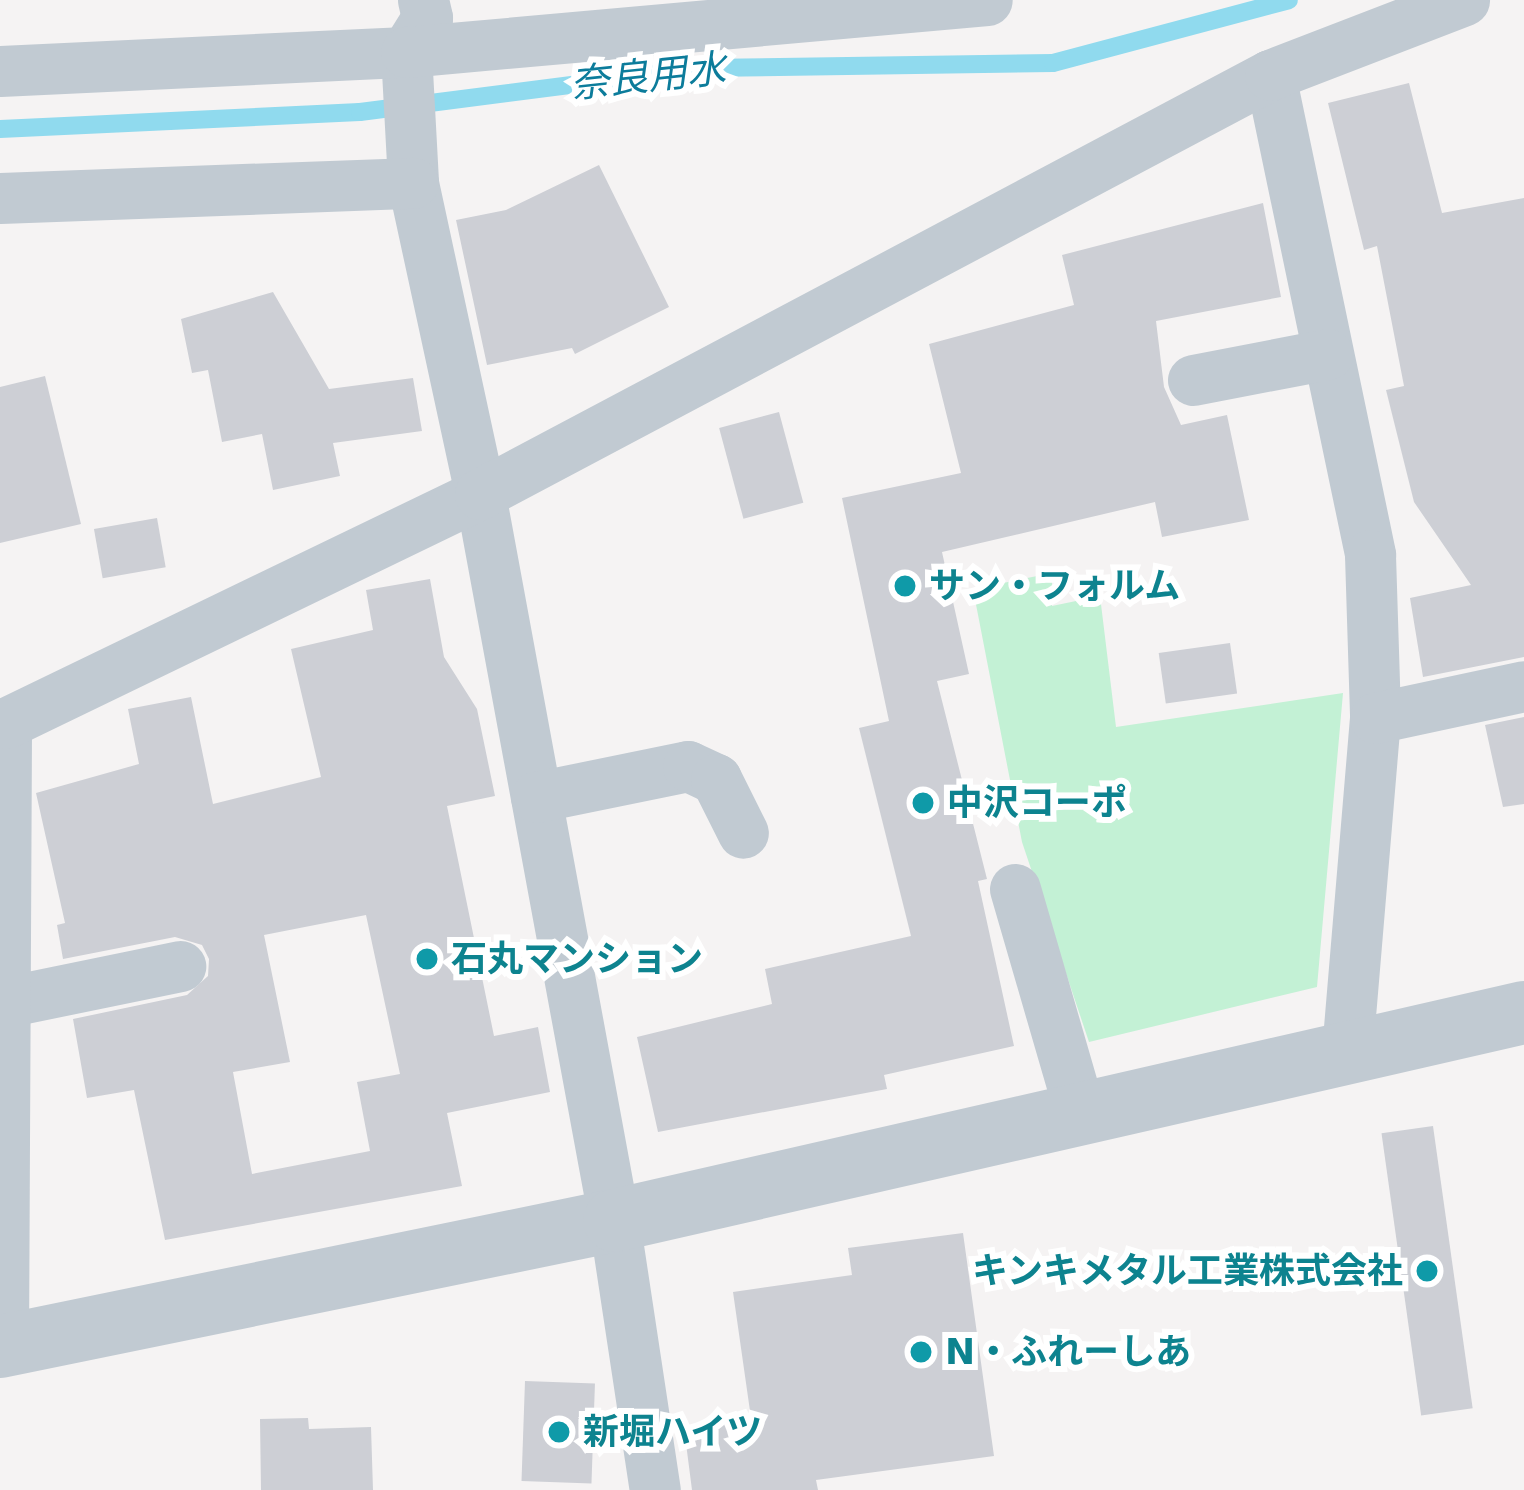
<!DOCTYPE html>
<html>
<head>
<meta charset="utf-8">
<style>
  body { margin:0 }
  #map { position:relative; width:1524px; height:1490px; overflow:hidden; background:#f5f3f3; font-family:"DejaVu Sans","Noto Sans JP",sans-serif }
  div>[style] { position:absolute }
  .green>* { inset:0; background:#c3f1d5 }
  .stream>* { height:18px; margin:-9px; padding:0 9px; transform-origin:9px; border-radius:9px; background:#90daee }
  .building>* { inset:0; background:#cdcfd5; transform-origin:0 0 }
  .minor>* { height:51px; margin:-25.5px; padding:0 25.5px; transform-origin:25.5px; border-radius:25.5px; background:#c1cad2 }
  .tertiary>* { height:63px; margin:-31.5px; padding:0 31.5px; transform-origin:31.5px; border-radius:31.5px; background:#c1cad2 }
  .dots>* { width:33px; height:33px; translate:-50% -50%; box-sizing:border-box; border:6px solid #fff; border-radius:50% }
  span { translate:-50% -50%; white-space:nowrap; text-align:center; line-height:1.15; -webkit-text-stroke:12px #fff; paint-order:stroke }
  .culture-label { font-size:36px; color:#0d838f; font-weight:700 }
  .left { translate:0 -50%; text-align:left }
  .right { translate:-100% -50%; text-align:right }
  .water-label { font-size:39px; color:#0c7c9b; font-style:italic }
</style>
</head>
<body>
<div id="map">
  <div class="green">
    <div style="clip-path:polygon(1052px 573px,1052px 606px,1100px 596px,1116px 727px,1343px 693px,1317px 987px,1089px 1042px,1022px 842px,973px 589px)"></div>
  </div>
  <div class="stream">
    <div style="left:0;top:129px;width:360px;rotate:-2.7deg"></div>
    <div style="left:360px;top:112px;width:345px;rotate:-7.3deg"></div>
    <div style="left:702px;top:68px;width:351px;rotate:-0.8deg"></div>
    <div style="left:1053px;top:63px;width:244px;rotate:-14.9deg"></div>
  </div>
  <div class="building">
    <div style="clip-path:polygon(1409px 83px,1442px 213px,1524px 198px,1524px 657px,1423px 677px,1410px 598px,1471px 585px,1414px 502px,1386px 390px,1404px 386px,1377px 246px,1364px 250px,1328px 103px)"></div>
    <div style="clip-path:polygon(599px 165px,669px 307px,575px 354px,572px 348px,487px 365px,456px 220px,506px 210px)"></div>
    <div style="clip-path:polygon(1263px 203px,1281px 297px,1156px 321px,1164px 387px,1181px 425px,1227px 415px,1249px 520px,1162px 537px,1155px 502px,942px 552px,969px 674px,937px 681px,987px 879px,978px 881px,1014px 1046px,884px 1075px,887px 1089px,658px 1132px,637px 1037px,772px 1004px,765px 969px,911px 936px,859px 728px,889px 721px,842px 498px,961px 473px,929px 344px,1074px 305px,1062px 255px)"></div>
    <div style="clip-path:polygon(273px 292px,329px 389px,413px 378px,422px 431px,333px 443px,340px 476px,273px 490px,262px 434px,222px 442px,208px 370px,192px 373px,181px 319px)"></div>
    <div style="clip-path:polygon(45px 376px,81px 524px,0 543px,0 387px)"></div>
    <div style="left:779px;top:412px;width:94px;height:62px;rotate:75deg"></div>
    <div style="left:157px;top:518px;width:50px;height:64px;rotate:80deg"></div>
    <div style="clip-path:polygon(evenodd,430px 579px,444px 657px,477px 709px,495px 796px,447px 806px,494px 1036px,538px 1027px,550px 1092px,447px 1113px,462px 1186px,165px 1240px,134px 1090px,87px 1098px,73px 1019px,187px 995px,208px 976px,209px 959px,202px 945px,175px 937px,63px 959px,57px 925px,65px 923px,36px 793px,139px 764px,128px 709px,191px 697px,213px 804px,321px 777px,291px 649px,373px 630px,366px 590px,430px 579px,366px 915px,400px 1074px,357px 1082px,370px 1151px,252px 1174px,233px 1072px,290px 1062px,264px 935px,366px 915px)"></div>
    <div style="left:1230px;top:643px;width:51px;height:72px;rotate:82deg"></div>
    <div style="clip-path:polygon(1524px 717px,1524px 804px,1503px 807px,1485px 725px)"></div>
    <div style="left:1433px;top:1126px;width:285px;height:52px;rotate:82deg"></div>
    <div style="clip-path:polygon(963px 1233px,994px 1456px,816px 1480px,818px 1490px,692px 1490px,684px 1428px,751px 1418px,733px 1292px,852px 1275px,848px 1248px)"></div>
    <div style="left:525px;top:1381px;width:70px;height:100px;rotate:2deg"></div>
    <div style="clip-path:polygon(308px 1418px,309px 1429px,371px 1427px,373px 1490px,261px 1490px,260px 1419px)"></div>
  </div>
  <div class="minor">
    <div style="left:423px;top:0;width:18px;rotate:77deg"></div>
    <div style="left:427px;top:18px;width:40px;rotate:122deg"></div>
    <div style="left:406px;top:52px;width:131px;rotate:86.9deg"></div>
    <div style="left:413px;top:183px;width:318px;rotate:77.8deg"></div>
    <div style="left:480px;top:494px;width:738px;rotate:79.54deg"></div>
    <div style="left:614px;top:1220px;width:273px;rotate:81.4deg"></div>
    <div style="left:0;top:71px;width:406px;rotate:-2.7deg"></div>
    <div style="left:406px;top:52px;width:583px;rotate:-5.11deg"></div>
    <div style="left:1270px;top:75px;width:490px;rotate:78.2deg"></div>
    <div style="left:1370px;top:555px;width:163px;rotate:88.2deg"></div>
    <div style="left:1375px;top:718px;width:336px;rotate:94.8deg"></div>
    <div style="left:0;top:198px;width:413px;rotate:-2.1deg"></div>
    <div style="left:1193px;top:380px;width:137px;rotate:-10.9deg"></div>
    <div style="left:1375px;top:718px;width:152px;rotate:-12.1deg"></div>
    <div style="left:536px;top:797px;width:155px;rotate:-11.5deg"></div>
    <div style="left:688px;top:766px;width:31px;rotate:25deg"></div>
    <div style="left:716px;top:779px;width:60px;rotate:63.4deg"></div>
    <div style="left:1015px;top:889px;width:233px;rotate:73.8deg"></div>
    <div style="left:5px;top:1002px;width:179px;rotate:-11.6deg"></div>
    <div style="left:3px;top:1346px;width:623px;rotate:-89.72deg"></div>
    <div style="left:6px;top:723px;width:526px;rotate:-25.79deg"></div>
    <div style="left:480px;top:494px;width:894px;rotate:-27.94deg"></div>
    <div style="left:1270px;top:75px;width:208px;rotate:-21.1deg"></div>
  </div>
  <div class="tertiary">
    <div style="left:0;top:1346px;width:627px;rotate:-11.6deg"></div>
    <div style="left:614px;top:1220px;width:933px;rotate:-12.88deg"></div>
  </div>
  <div class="dots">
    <div style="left:905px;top:586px;background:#0f9aa8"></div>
    <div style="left:923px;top:803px;background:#0f9aa8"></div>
    <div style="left:427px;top:959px;background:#0f9aa8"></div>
    <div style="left:1427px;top:1271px;background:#0f9aa8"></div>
    <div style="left:921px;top:1352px;background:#0f9aa8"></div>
    <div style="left:559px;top:1432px;background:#0f9aa8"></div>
  </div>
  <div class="culture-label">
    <span class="left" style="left:929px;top:586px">サン・フォルム</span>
    <span class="left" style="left:947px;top:803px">中沢コーポ</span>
    <span class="left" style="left:451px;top:959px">石丸マンション</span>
    <span class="right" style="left:1403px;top:1271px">キンキメタル工業株式会社</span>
    <span class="left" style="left:945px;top:1352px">N・ふれーしあ</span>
    <span class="left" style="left:583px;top:1432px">新堀ハイツ</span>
  </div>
  <div class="water-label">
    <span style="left:648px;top:77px;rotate:-6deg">奈良用水</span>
  </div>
</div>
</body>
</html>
